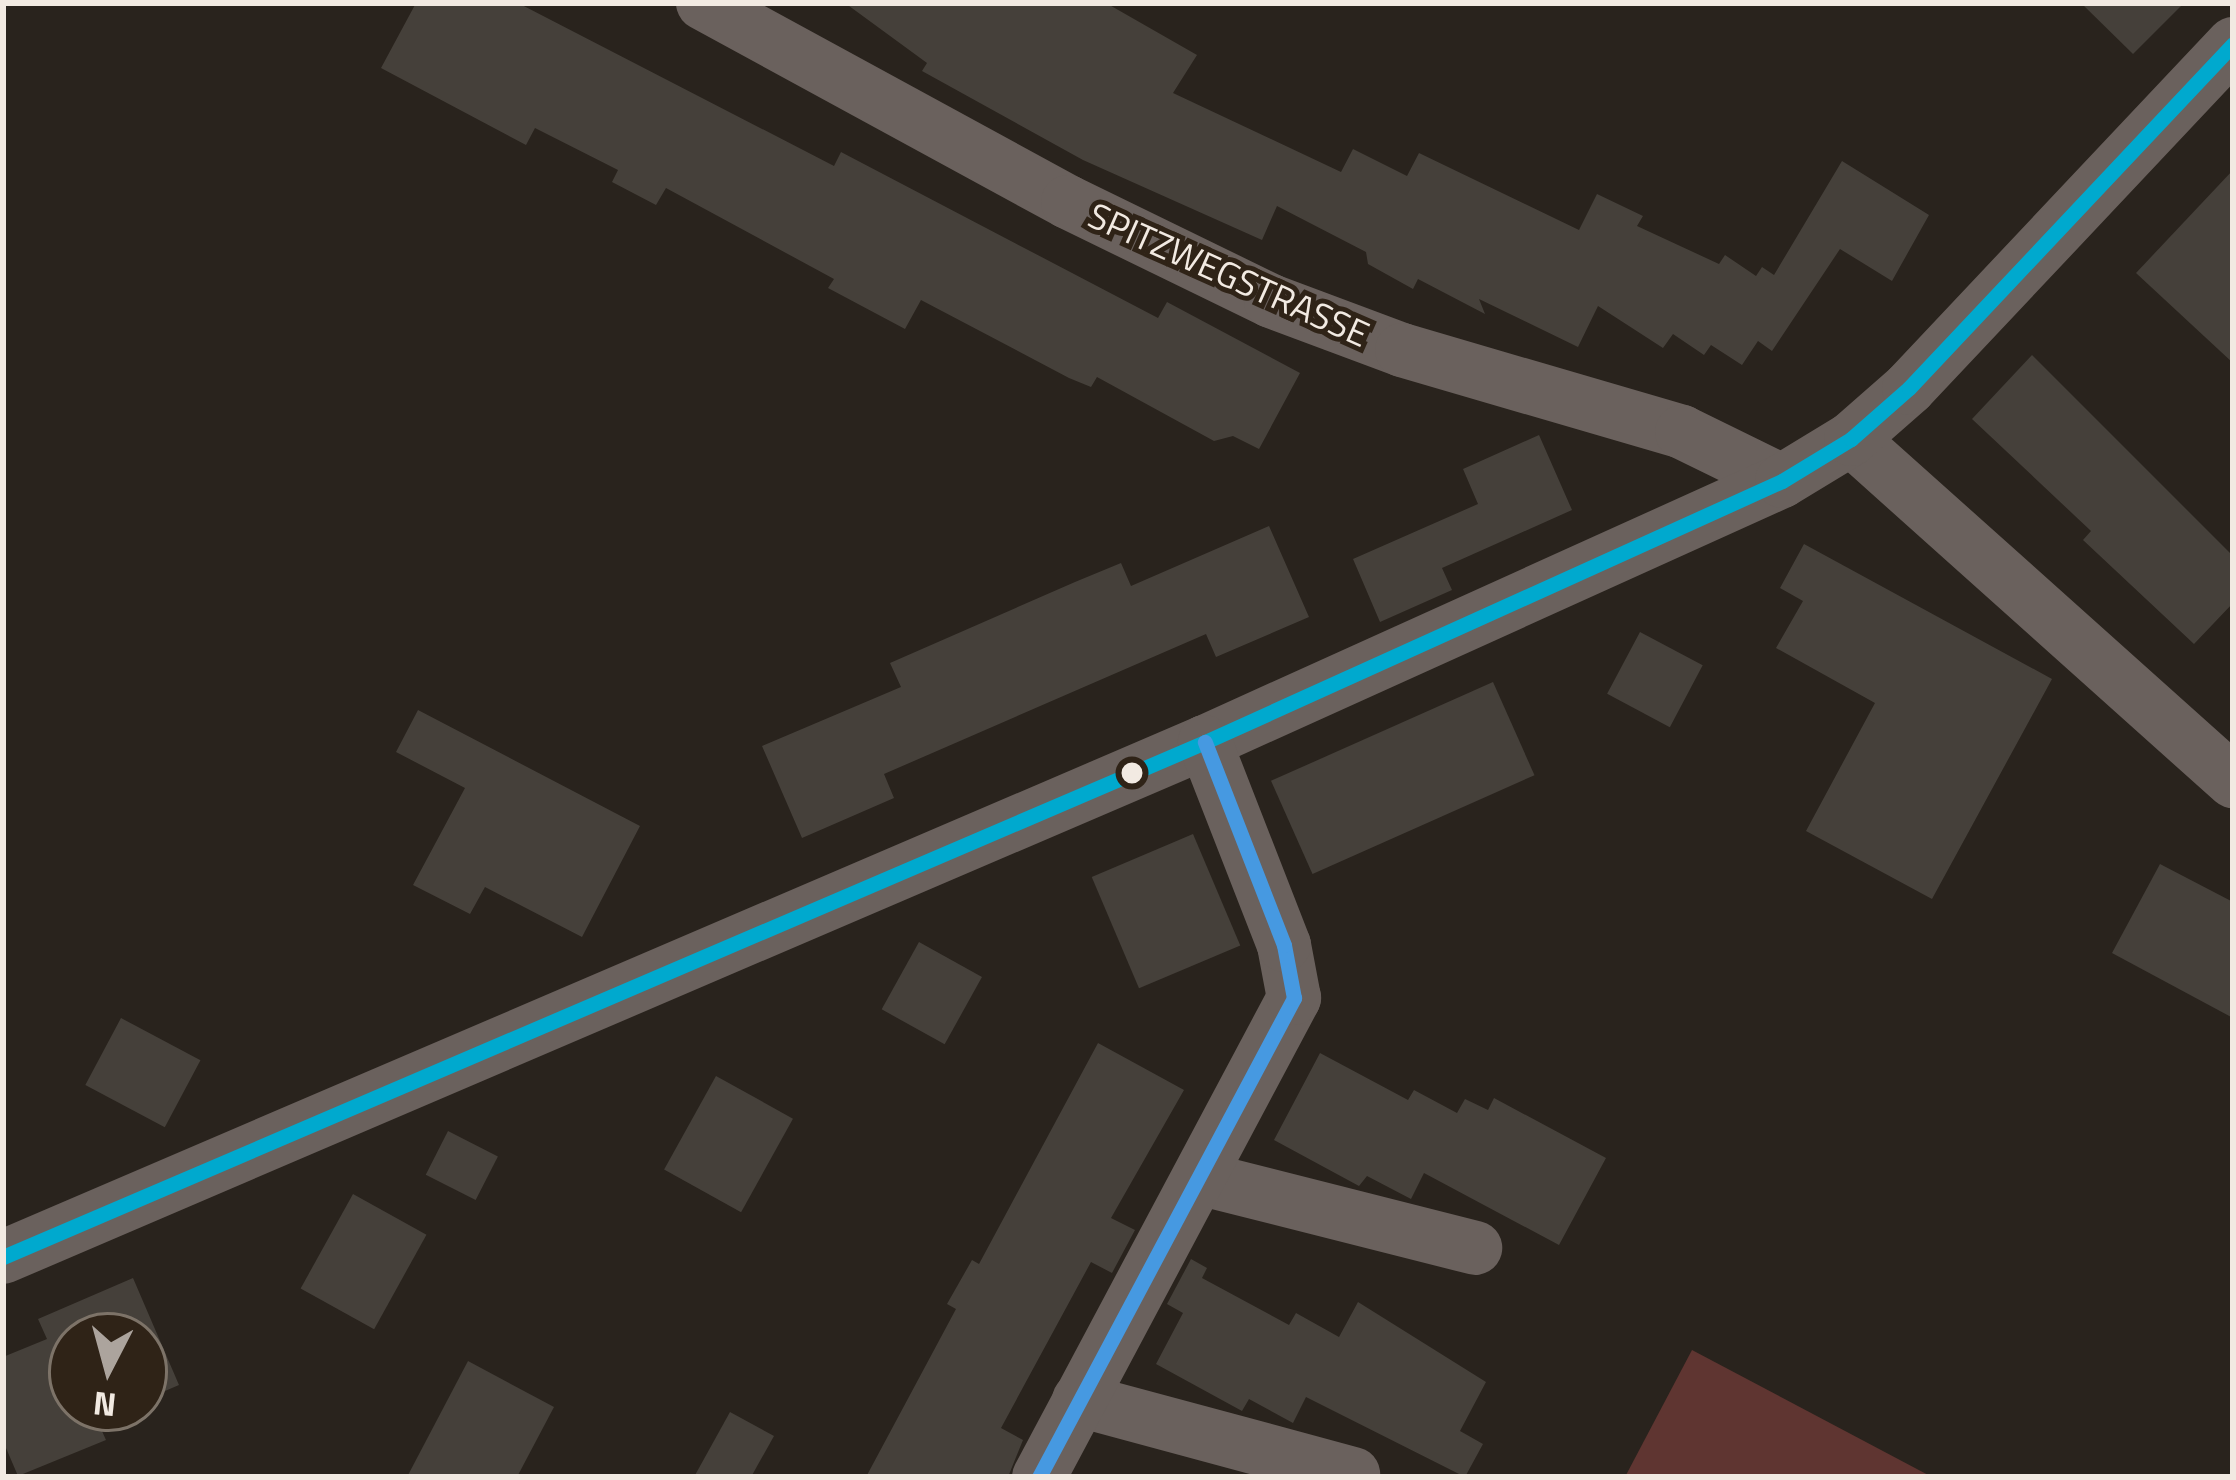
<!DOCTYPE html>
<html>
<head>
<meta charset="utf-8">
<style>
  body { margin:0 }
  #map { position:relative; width:2236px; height:1480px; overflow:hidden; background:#29231d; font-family:"Titillium Web",sans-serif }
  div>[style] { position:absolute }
  .green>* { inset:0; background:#5f3531 }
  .building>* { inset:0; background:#45403a; transform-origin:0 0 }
  .street>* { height:54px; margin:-27px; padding:0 27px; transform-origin:27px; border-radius:27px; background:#6a615d }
  .bus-1>* { height:15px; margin:-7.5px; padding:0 7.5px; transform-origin:7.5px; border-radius:7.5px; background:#00a9ce }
  .bus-2>* { height:15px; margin:-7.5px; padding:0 7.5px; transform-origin:7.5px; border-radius:7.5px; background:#4699e1 }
  .dots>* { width:33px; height:33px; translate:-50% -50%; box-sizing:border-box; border:6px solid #2f2317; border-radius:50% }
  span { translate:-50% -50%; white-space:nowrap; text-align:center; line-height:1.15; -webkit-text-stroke:10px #2f2317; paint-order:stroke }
  .street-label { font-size:36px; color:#f2eae2 }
  .frame { position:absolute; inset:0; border:6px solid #f2eae2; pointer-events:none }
  .north { position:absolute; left:48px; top:1312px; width:120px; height:120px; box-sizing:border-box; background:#2f2317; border:3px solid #7d7368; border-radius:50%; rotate:186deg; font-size:33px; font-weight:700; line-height:48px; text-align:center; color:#f2eae2 }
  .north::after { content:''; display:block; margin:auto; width:42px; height:54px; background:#aca49d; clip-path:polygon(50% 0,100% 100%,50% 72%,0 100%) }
</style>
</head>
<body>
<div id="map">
  <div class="green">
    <div style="clip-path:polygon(1692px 1350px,1932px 1477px,1625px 1477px)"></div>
  </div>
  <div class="building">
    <div style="clip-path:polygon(416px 3px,518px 3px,834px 166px,841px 152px,1158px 318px,1167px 302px,1300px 373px,1259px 449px,1233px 436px,1214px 441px,1097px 377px,1091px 387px,1069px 378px,921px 300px,905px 329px,828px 288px,834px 279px,666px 188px,656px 205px,612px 182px,618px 170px,535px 128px,526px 145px,381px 68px)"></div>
    <div style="clip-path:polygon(845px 3px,1106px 3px,1197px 55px,1173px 93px,1341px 172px,1353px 149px,1407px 176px,1419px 153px,1579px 230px,1597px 194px,1643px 216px,1637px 226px,1719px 264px,1725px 255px,1756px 276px,1762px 267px,1774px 275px,1842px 161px,1929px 215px,1892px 281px,1840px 249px,1772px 351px,1758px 341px,1742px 365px,1711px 345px,1704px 355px,1673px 334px,1663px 348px,1598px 306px,1578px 347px,1479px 299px,1485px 314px,1418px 279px,1413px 289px,1368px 264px,1366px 252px,1277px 206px,1262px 240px,1083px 160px,922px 71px,927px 63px)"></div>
    <div style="clip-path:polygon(2081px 3px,2184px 3px,2133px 54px)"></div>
    <div style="clip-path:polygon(2233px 170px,2233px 363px,2136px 273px)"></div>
    <div style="clip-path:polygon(2032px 355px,2233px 556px,2233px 603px,2194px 644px,2083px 540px,2091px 531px,1972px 419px)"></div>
    <div style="clip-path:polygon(1539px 435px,1572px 510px,1442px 568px,1452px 590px,1380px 622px,1353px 559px,1478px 504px,1463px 469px)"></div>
    <div style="clip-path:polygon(1269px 526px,1309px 617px,1216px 657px,1206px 634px,884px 774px,894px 798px,802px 838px,762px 746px,901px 687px,890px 663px,1075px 582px,1121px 563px,1131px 586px)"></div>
    <div style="clip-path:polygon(1804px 544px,2052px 679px,1932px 899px,1806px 831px,1875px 703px,1776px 648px,1803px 601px,1780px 588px)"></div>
    <div style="left:1640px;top:632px;width:71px;height:70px;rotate:28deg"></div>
    <div style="left:1493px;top:682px;width:102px;height:243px;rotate:66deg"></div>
    <div style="clip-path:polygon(418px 710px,640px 826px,582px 937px,485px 887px,470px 914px,413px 885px,465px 788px,396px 752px)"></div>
    <div style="left:1193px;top:834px;width:121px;height:110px;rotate:67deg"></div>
    <div style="clip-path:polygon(2160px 864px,2233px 902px,2233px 1018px,2112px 953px)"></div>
    <div style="left:919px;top:942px;width:72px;height:77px;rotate:29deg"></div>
    <div style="left:121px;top:1018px;width:90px;height:76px;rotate:28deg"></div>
    <div style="clip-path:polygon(1098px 1043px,1184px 1090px,1111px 1218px,1135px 1230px,1112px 1273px,1091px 1262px,1001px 1428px,1023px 1440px,1008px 1477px,866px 1477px,956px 1309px,947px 1304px,972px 1260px,979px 1264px)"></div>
    <div style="clip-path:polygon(1320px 1053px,1408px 1100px,1414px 1090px,1457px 1113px,1465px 1099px,1488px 1110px,1494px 1098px,1606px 1158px,1559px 1245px,1424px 1173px,1411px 1199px,1367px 1176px,1359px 1186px,1274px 1140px)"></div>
    <div style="left:716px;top:1076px;width:88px;height:107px;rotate:29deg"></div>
    <div style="left:448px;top:1131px;width:56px;height:49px;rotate:27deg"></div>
    <div style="left:353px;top:1194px;width:84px;height:108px;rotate:29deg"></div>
    <div style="clip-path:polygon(1191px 1259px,1207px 1268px,1202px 1278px,1289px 1325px,1296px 1313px,1339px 1337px,1358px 1302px,1486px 1382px,1460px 1431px,1483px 1444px,1465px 1477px,1306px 1397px,1293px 1423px,1249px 1399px,1242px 1411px,1156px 1364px,1183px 1313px,1167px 1304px)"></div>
    <div style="clip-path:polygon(133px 1278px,179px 1385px,144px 1400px,144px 1336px,72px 1336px,72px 1408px,125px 1408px,97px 1420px,106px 1440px,18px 1476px,3px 1441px,3px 1357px,47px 1339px,38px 1319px)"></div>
    <div style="clip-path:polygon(468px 1361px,554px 1407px,517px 1477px,407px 1477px)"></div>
    <div style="clip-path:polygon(730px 1412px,774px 1436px,751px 1477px,694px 1477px)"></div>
  </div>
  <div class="street">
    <div style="left:703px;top:3px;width:416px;rotate:28.6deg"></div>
    <div style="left:1068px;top:202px;width:226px;rotate:26deg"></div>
    <div style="left:1271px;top:301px;width:140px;rotate:20.5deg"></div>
    <div style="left:1402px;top:350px;width:292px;rotate:16.3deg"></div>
    <div style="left:1682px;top:432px;width:111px;rotate:26.1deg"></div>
    <div style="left:1851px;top:439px;width:513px;rotate:41.84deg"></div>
    <div style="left:1199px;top:1178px;width:285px;rotate:14.2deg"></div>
    <div style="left:3px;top:1257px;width:1308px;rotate:-23.19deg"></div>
    <div style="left:1205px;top:742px;width:633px;rotate:-24.34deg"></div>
    <div style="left:1782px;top:481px;width:81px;rotate:-31.3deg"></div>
    <div style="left:1851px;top:439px;width:77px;rotate:-41.3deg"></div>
    <div style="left:1909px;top:388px;width:473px;rotate:-46.7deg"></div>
    <div style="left:1079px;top:1400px;width:284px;rotate:15.1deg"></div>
    <div style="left:1039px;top:1477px;width:543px;rotate:-61.97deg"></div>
    <div style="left:1294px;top:998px;width:54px;rotate:-100.7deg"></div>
    <div style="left:1284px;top:945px;width:218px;rotate:-111.3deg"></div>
  </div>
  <div class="bus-1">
    <div style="left:3px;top:1257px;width:1308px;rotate:-23.19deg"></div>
    <div style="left:1205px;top:742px;width:633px;rotate:-24.34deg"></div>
    <div style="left:1782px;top:481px;width:81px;rotate:-31.3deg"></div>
    <div style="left:1851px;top:439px;width:77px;rotate:-41.3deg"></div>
    <div style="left:1909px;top:388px;width:473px;rotate:-46.7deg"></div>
  </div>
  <div class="bus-2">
    <div style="left:1039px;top:1477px;width:543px;rotate:-61.97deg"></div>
    <div style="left:1294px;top:998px;width:54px;rotate:-100.7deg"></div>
    <div style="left:1284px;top:945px;width:218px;rotate:-111.3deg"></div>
  </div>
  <div class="dots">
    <div style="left:1132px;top:773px;background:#f2eae2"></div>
  </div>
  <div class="street-label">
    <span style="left:1229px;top:274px;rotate:24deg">SPITZWEGSTRASSE</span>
  </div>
  <div class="frame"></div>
  <div class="north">N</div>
</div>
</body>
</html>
